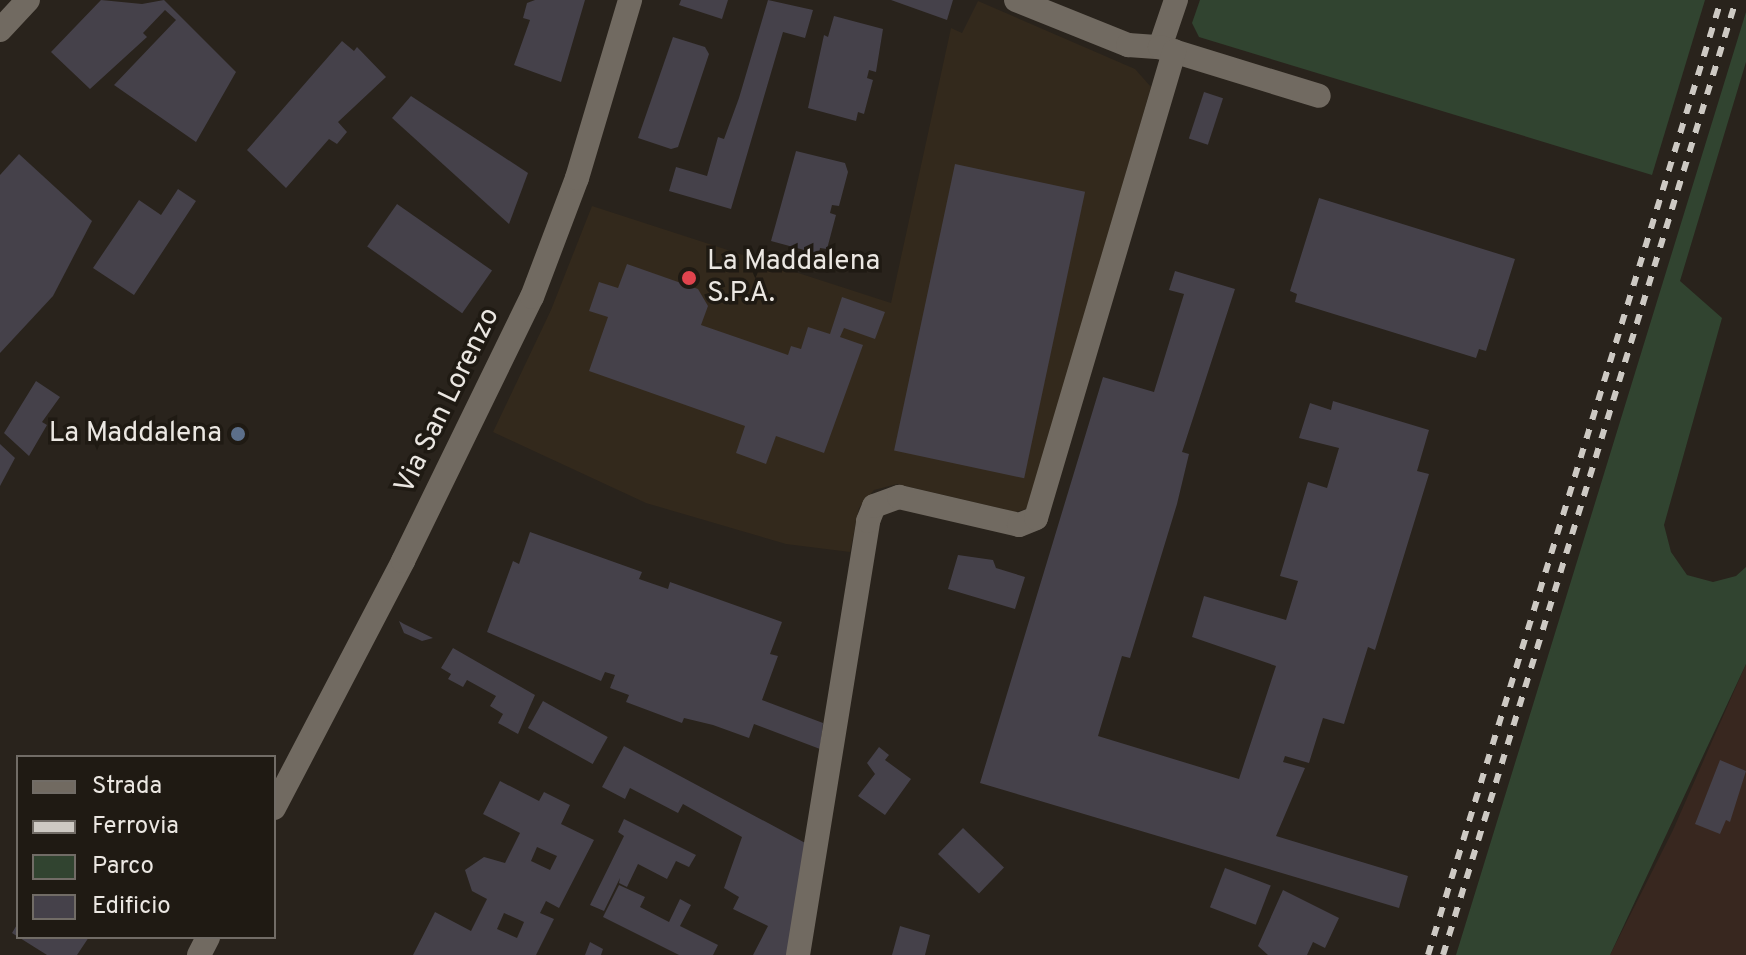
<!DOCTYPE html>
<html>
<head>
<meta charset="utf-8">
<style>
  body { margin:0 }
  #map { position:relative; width:1746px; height:955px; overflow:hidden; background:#29231c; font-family:Overpass,sans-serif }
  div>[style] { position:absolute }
  .industrial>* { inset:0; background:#38271f }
  .built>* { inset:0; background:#33291c }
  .green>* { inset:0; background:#314430 }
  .building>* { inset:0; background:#45414a; transform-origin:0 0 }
  .minor>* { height:24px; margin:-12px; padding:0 12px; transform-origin:12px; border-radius:12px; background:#716a61 }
  .rail>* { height:6px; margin-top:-3px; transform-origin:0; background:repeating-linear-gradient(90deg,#cdc9c3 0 10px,transparent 0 20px) }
  .dots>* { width:22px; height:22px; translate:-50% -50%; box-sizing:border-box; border:4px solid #1f1a13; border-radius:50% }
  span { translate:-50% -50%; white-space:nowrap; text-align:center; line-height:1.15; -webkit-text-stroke:7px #1f1a13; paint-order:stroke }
  .poi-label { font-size:28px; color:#ebe7e2 }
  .left { translate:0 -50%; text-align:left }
  .right { translate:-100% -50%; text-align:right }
  .street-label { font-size:28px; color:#ebe7e2 }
  .legend { position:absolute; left:16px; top:755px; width:260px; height:184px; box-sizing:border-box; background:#1f1a13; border:2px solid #716c66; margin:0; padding:10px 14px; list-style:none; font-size:24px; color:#ebe7e2 }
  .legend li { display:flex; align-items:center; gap:16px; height:40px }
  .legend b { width:40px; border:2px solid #716c66 }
</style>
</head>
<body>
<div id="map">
  <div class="industrial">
    <div style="clip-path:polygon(1746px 664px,1746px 955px,1610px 955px,1673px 830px)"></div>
  </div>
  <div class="built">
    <div style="clip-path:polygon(978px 1px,1135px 69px,1151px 87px,1029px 508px,1016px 512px,897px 484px,874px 490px,859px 508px,850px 552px,786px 544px,646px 503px,493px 432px,551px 310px,592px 206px,891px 303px,951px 28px,962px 33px)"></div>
  </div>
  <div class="green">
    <div style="clip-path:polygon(1200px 0,1705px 0,1652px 175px,1199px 37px,1192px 23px)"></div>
    <div style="clip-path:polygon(1746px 12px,1746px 62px,1680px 281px,1722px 318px,1664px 525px,1671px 552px,1687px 575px,1713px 582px,1736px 576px,1746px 567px,1746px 664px,1610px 955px,1456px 955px)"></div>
  </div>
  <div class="building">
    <div style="clip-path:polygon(101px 0,142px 4px,164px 0,236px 72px,196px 142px,114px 85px,176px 20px,165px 10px,143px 33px,147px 37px,90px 89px,51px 52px)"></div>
    <div style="clip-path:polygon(535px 0,585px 0,561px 82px,514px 65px,530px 20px,523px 18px,527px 3px)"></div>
    <div style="clip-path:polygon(681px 0,728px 0,722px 19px,679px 5px)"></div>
    <div style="clip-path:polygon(768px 0,813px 10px,805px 38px,783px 32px,731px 209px,669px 191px,676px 167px,707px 176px,718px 137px,724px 139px,739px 98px)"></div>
    <div style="clip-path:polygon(891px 0,953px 0,947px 20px)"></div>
    <div style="clip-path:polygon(834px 16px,883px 29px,876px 72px,869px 70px,867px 78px,873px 80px,864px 114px,858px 112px,856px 121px,808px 108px,824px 35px,828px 37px)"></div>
    <div style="clip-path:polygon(673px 37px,705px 47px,709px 54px,678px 147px,671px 149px,638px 138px)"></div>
    <div style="clip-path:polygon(342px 41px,354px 51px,357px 47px,386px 77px,338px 122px,347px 132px,337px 144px,329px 139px,286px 188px,247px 150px)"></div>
    <div style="left:1204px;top:92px;width:20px;height:49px;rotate:18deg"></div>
    <div style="clip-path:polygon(411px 96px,528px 173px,509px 224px,392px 118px)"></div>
    <div style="clip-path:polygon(796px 151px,845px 163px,848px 172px,839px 206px,832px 205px,830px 213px,836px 215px,827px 249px,820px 248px,819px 254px,771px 241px)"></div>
    <div style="clip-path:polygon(19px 154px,92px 221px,53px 296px,0 353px,0 175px)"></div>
    <div style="left:955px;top:164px;width:133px;height:293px;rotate:12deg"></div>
    <div style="clip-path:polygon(178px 189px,196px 201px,134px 295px,93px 268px,139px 200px,161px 215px)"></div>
    <div style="clip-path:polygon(1319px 198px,1515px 259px,1486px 351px,1479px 349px,1476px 358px,1295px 302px,1297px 294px,1290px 291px)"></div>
    <div style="left:397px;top:204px;width:116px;height:52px;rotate:35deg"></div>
    <div style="clip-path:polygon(627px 264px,698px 289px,708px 306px,701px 325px,788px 355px,791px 346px,801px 349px,808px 327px,830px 334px,842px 297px,885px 312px,875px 339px,844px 328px,840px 337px,863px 345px,824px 453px,776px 436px,766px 464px,736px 453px,745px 426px,589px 371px,608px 317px,589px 311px,599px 282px,618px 288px)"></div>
    <div style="clip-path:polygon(1175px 271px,1235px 289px,1182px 452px,1189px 454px,1177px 504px,1130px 658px,1122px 656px,1098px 736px,1239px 779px,1276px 666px,1192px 637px,1204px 596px,1286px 620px,1298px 581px,1280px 576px,1308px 482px,1327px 488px,1339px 448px,1299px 438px,1310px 403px,1331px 410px,1333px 401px,1429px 430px,1417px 471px,1429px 474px,1375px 650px,1368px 647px,1344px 724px,1323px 718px,1309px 763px,1285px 756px,1283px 762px,1305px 768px,1276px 836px,1408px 876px,1399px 908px,980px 783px,1103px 377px,1154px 392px,1184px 294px,1169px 290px)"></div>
    <div style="clip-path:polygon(36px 381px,60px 397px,42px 422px,47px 425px,29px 456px,4px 433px)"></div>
    <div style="clip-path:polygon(0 444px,15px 458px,0 486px)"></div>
    <div style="clip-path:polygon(530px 532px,642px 572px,639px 579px,668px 589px,670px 582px,782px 622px,770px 654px,778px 656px,762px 700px,823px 723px,820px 749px,754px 724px,749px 738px,713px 725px,684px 718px,682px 723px,626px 702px,629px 695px,610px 688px,615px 675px,605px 672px,601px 681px,487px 632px,513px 561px,519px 564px)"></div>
    <div style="clip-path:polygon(958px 555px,993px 560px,996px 568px,1025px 577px,1015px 609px,948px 589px)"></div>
    <div style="clip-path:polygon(399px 621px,404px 624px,433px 638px,422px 641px,404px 633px)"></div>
    <div style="clip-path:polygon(453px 648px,535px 695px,518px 734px,498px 723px,503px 714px,490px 706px,496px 696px,467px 680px,463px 687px,448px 679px,451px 674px,441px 668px)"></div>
    <div style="left:543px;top:701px;width:74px;height:31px;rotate:29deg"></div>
    <div style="clip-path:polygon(624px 746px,809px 845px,790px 955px,753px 955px,768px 926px,733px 909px,739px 897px,724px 888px,742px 837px,683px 804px,678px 813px,630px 788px,625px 799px,602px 787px)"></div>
    <div style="clip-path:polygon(879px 747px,889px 755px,885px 760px,911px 779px,885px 815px,858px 796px,875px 774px,867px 763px)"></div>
    <div style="clip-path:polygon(1720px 760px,1746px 771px,1730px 822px,1726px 820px,1720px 834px,1695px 824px)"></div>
    <div style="clip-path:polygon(evenodd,500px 781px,539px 801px,544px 792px,570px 805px,561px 824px,594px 840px,559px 908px,546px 901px,540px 913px,554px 919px,536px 955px,413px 955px,435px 912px,471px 931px,487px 899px,472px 891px,465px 870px,484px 857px,505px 863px,520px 833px,483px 814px,500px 781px,537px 847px,557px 856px,550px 870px,531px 861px,537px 847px,500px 781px,504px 913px,524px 922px,517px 938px,497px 929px,504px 913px)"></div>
    <div style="clip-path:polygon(624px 819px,696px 855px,689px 867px,676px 861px,667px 879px,638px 864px,627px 887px,619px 883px,620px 878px,604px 911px,590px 905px,624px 836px,618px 832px)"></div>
    <div style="left:963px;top:828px;width:57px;height:36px;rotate:44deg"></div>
    <div style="left:1225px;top:868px;width:49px;height:42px;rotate:21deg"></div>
    <div style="clip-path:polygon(619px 885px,645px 897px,640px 907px,669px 922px,680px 899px,691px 905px,680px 926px,718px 945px,713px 955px,679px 955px,603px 917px)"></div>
    <div style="clip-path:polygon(1283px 890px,1339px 918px,1325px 948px,1313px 942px,1307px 955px,1268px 955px,1258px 946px)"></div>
    <div style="clip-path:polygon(18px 923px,18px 937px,89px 937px,77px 955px,47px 955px,12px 933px)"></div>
    <div style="clip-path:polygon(900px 926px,930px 935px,925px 955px,892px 955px)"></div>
    <div style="clip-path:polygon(590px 942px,603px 949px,601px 955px,585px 955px)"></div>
  </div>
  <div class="minor">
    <div style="left:1016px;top:0;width:121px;rotate:21.9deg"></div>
    <div style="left:1128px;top:45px;width:32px;rotate:4deg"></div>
    <div style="left:1176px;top:0;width:50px;rotate:108.8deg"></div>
    <div style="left:1160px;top:47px;width:166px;rotate:17.1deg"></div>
    <div style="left:0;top:30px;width:41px;rotate:-47deg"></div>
    <div style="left:274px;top:808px;width:279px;rotate:-62.4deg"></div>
    <div style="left:403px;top:561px;width:294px;rotate:-64deg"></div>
    <div style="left:532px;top:297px;width:127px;rotate:-69.3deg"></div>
    <div style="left:577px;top:178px;width:186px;rotate:-73.4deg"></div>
    <div style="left:199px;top:955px;width:20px;rotate:-63deg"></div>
    <div style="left:798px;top:955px;width:440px;rotate:-80.8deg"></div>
    <div style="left:868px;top:521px;width:16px;rotate:-68deg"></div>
    <div style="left:874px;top:506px;width:27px;rotate:-20deg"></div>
    <div style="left:899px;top:497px;width:123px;rotate:13.1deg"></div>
    <div style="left:1019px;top:525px;width:18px;rotate:-22deg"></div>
    <div style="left:1036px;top:518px;width:487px;rotate:-73.5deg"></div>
  </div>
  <div class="rail">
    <div style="left:1428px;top:955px;width:999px;rotate:-72.94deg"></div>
    <div style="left:1443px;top:955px;width:999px;rotate:-72.94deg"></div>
  </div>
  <div class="dots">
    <div style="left:689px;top:278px;background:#e0444e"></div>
    <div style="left:238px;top:434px;background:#5c6f8a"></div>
  </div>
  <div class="poi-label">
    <span class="left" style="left:707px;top:278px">La Maddalena<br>S.P.A.</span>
    <span class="right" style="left:222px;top:434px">La Maddalena</span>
  </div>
  <div class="street-label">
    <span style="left:448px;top:401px;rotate:-64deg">Via San Lorenzo</span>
  </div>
  <ul class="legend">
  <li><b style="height:10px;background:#716a61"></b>Strada</li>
  <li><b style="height:10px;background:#cdc9c3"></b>Ferrovia</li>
  <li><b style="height:22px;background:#314430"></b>Parco</li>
  <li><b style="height:22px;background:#45414a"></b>Edificio</li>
  </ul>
</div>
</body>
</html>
